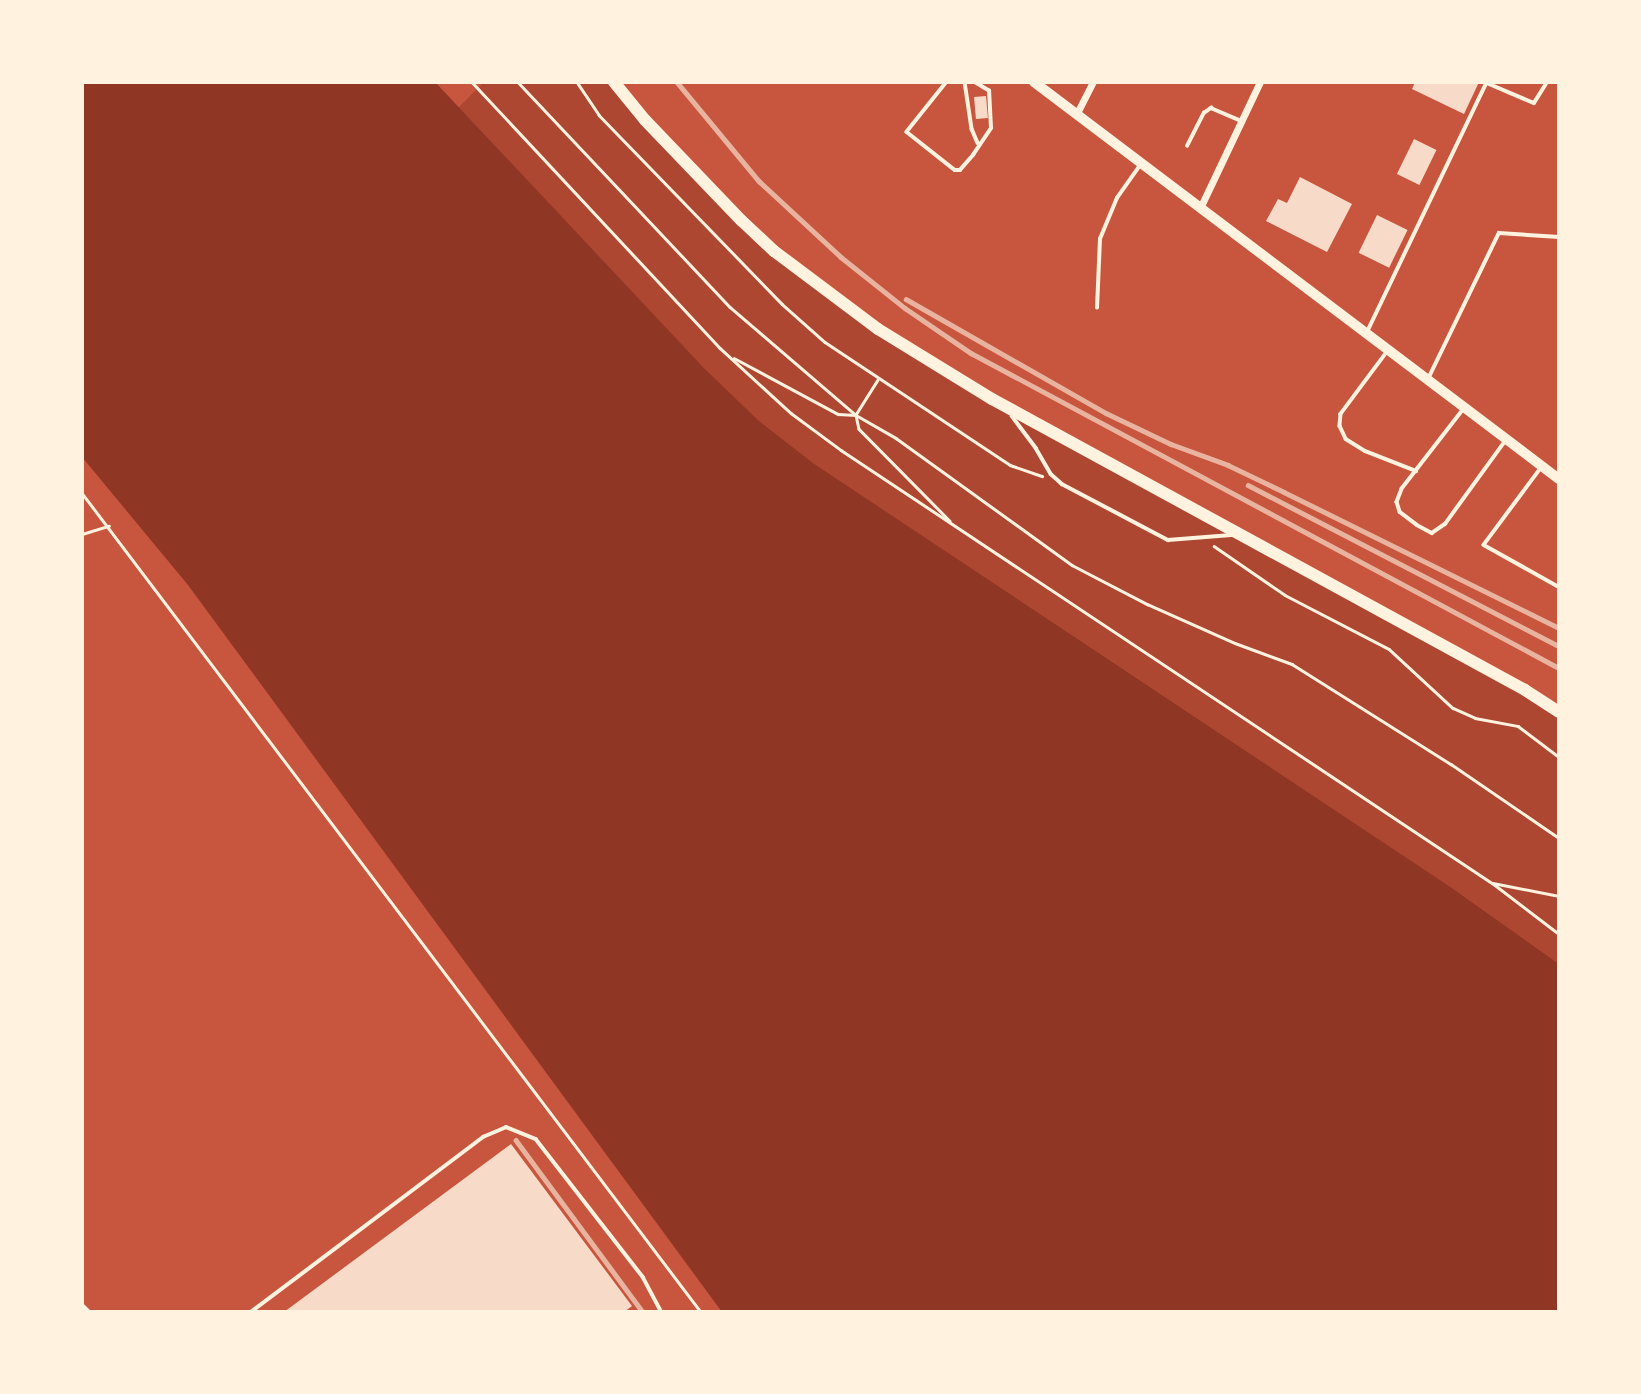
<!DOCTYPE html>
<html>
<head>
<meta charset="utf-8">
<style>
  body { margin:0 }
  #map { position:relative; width:1641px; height:1394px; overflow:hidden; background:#c8553d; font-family:Karla,sans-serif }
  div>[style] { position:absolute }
  .green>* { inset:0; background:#ae4732 }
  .water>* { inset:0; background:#8f3625 }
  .building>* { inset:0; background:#f7dbc8; transform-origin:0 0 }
  .path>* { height:2.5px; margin:-1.25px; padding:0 1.25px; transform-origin:1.25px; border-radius:1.25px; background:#fff3e0 }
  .service>* { height:3.5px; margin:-1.75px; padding:0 1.75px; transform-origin:1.75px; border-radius:1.75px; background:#fff3e0 }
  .minor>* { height:7px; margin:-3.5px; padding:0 3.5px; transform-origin:3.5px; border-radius:3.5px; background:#fff3e0 }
  .secondary>* { height:10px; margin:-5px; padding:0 5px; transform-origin:5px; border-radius:5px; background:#fff3e0 }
  .trunk>* { height:12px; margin:-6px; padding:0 6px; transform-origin:6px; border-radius:6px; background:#fff3e0 }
  .rail>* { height:4.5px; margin:-2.25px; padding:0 2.25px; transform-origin:2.25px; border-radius:2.25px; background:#e9b49f }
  span { translate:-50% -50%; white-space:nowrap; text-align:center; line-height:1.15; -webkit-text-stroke:7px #fff3e0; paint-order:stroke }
  .frame { position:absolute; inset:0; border:84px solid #fff3e0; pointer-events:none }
</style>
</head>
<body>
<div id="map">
  <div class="green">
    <div style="clip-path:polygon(484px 82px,614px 82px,708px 188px,878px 329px,1559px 712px,1559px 964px,1449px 886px,813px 463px,758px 420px,704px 368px,458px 108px)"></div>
  </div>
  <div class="water">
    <div style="clip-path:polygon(82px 82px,435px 82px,704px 368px,758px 420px,813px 463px,1449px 886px,1559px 964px,1559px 1312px,722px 1312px,188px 585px,82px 457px)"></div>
  </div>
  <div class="building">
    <div style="clip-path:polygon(1415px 82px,1479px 82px,1464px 114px,1412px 89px)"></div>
    <div style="left:986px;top:96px;width:22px;height:12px;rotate:85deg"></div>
    <div style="left:1414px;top:139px;width:25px;height:39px;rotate:26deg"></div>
    <div style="clip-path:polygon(1300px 177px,1352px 204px,1327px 252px,1266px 221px,1278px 199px,1287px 203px)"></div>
    <div style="left:1377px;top:215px;width:34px;height:42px;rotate:26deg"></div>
    <div style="clip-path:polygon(511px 1144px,632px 1306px,624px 1312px,284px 1312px)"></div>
  </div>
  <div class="path">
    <div style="left:472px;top:82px;width:364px;rotate:47deg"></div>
    <div style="left:720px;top:348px;width:96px;rotate:42.5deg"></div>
    <div style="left:791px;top:413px;width:62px;rotate:36.5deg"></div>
    <div style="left:841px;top:450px;width:785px;rotate:33.63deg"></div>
    <div style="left:1495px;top:885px;width:81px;rotate:37.4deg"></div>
    <div style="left:518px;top:82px;width:309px;rotate:46.7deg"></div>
    <div style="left:730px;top:307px;width:166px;rotate:40.6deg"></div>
    <div style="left:856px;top:415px;width:46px;rotate:29.9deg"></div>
    <div style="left:896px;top:438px;width:217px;rotate:35.8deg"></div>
    <div style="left:1072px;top:565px;width:85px;rotate:27.5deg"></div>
    <div style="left:1147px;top:604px;width:96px;rotate:23.9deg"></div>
    <div style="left:1235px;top:643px;width:61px;rotate:20.2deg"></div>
    <div style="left:1292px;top:664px;width:188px;rotate:32.2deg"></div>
    <div style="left:1451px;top:764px;width:131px;rotate:34.4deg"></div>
    <div style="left:577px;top:82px;width:40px;rotate:56deg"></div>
    <div style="left:599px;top:115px;width:263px;rotate:45.9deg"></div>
    <div style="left:782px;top:304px;width:57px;rotate:41.5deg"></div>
    <div style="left:825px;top:342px;width:222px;rotate:33.6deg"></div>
    <div style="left:1010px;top:465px;width:34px;rotate:19deg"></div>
    <div style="left:734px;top:358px;width:118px;rotate:28.3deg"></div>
    <div style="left:838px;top:414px;width:18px;rotate:3deg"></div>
    <div style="left:878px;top:380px;width:41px;rotate:122.2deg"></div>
    <div style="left:856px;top:415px;width:14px;rotate:78deg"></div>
    <div style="left:859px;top:429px;width:129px;rotate:45.3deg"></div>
    <div style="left:82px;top:493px;width:1027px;rotate:52.92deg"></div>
    <div style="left:82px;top:534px;width:28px;rotate:-17deg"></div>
    <div style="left:1214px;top:546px;width:86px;rotate:34.6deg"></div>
    <div style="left:1285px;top:595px;width:117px;rotate:27.4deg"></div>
    <div style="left:1389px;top:649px;width:87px;rotate:42.7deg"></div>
    <div style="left:1453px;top:708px;width:24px;rotate:24deg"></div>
    <div style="left:1475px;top:718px;width:44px;rotate:10.5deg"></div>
    <div style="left:1518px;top:726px;width:51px;rotate:37.1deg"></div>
    <div style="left:1493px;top:883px;width:67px;rotate:11.1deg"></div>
  </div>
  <div class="service">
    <div style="left:947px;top:82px;width:64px;rotate:128.7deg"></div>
    <div style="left:907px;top:132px;width:61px;rotate:38.4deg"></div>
    <div style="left:955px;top:170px;width:5px"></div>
    <div style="left:960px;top:170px;width:20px;rotate:-49deg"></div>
    <div style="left:973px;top:155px;width:32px;rotate:-56deg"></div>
    <div style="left:991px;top:128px;width:37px;rotate:-93deg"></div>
    <div style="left:989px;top:91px;width:17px;rotate:-149deg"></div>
    <div style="left:965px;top:82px;width:48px;rotate:81.5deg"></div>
    <div style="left:972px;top:129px;width:15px;rotate:67deg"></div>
    <div style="left:1487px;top:83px;width:51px;rotate:23.1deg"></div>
    <div style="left:1534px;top:103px;width:25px;rotate:-58deg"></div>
    <div style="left:1187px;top:146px;width:37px;rotate:-63deg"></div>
    <div style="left:1204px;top:113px;width:9px;rotate:-36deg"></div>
    <div style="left:1211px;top:108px;width:33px;rotate:23deg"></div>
    <div style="left:1097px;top:308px;width:69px;rotate:-87.5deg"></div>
    <div style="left:1100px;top:239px;width:44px;rotate:-67.5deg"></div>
    <div style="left:1117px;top:198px;width:42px;rotate:-54.8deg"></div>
    <div style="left:1367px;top:332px;width:277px;rotate:-64.4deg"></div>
    <div style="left:1388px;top:351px;width:79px;rotate:126.7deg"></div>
    <div style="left:1341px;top:414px;width:12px;rotate:95deg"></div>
    <div style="left:1340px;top:426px;width:14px;rotate:65deg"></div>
    <div style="left:1346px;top:439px;width:22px;rotate:32deg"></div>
    <div style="left:1365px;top:451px;width:55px;rotate:21.4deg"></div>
    <div style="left:1428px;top:379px;width:162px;rotate:-64.1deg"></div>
    <div style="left:1499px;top:233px;width:60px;rotate:3.8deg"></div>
    <div style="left:1464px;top:409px;width:101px;rotate:127.8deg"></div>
    <div style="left:1402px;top:489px;width:14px;rotate:111deg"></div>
    <div style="left:1397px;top:502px;width:10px;rotate:73deg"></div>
    <div style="left:1400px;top:512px;width:21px;rotate:37deg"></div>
    <div style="left:1417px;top:525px;width:17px;rotate:28deg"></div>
    <div style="left:1432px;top:533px;width:16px;rotate:-35deg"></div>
    <div style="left:1445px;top:524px;width:102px;rotate:-54.1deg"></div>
    <div style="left:1012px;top:416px;width:40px;rotate:53deg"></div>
    <div style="left:1036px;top:448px;width:30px;rotate:60deg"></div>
    <div style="left:1051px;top:474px;width:15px;rotate:42deg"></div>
    <div style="left:1062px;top:484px;width:120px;rotate:27.8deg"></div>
    <div style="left:1168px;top:540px;width:63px;rotate:-4.5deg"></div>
    <div style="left:1542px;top:467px;width:97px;rotate:126.6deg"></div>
    <div style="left:1484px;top:545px;width:86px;rotate:29.2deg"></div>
    <div style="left:251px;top:1312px;width:291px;rotate:-37deg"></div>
    <div style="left:483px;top:1137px;width:25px;rotate:-23deg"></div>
    <div style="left:506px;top:1127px;width:32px;rotate:22deg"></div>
    <div style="left:536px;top:1139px;width:175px;rotate:52.2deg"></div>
    <div style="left:643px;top:1277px;width:40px;rotate:62deg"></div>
  </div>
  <div class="minor">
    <div style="left:1076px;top:115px;width:37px;rotate:-63deg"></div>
    <div style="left:1201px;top:206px;width:137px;rotate:-64.6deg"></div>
    <div style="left:82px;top:1307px;width:7px;rotate:45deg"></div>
  </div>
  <div class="secondary">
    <div style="left:1034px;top:82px;width:658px;rotate:37.1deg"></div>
  </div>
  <div class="trunk">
    <div style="left:614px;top:82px;width:49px;rotate:50.8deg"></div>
    <div style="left:645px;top:120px;width:140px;rotate:46.2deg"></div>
    <div style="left:742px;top:221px;width:44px;rotate:43.2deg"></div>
    <div style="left:774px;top:251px;width:130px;rotate:36.9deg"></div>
    <div style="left:878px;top:329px;width:134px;rotate:31.6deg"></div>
    <div style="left:992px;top:399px;width:607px;rotate:28.63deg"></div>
    <div style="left:1525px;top:690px;width:40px;rotate:32.9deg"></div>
  </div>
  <div class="rail">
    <div style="left:677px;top:82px;width:129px;rotate:50.4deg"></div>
    <div style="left:759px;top:181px;width:112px;rotate:42.8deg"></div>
    <div style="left:841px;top:257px;width:82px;rotate:38.6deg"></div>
    <div style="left:905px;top:308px;width:80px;rotate:34.3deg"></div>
    <div style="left:971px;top:353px;width:667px;rotate:28.18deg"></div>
    <div style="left:906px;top:299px;width:230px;rotate:29.7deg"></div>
    <div style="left:1106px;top:413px;width:72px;rotate:25.5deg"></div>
    <div style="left:1171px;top:444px;width:61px;rotate:20.2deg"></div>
    <div style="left:1228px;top:465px;width:62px;rotate:25.7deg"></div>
    <div style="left:1284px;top:492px;width:307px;rotate:26.3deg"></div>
    <div style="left:1248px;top:485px;width:350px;rotate:27.4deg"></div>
    <div style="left:516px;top:1140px;width:214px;rotate:53.6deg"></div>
  </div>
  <div class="frame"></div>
</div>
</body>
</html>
